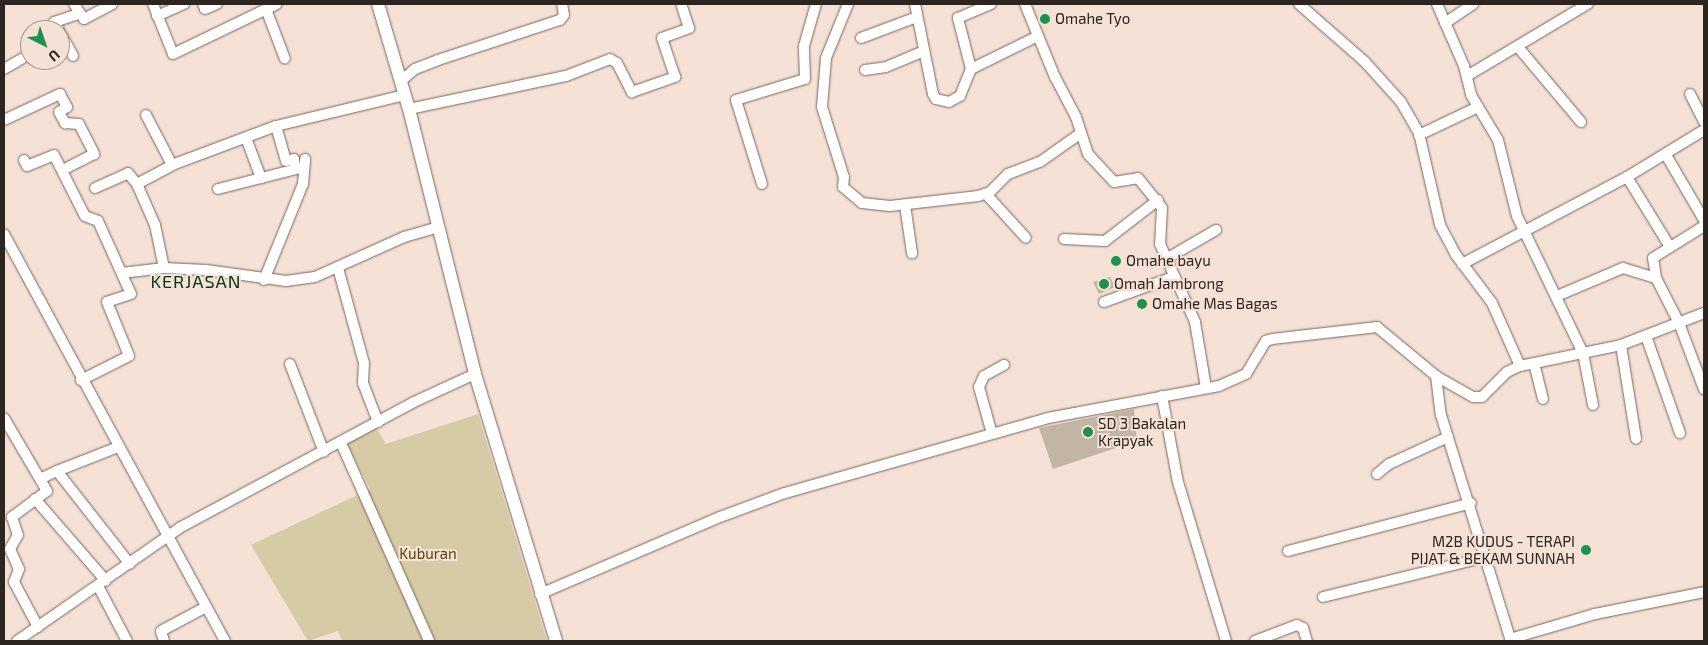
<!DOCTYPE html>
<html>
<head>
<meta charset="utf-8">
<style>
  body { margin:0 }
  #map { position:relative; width:1708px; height:645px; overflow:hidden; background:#f5e1d6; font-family:"Exo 2",sans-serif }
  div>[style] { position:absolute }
  .green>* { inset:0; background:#d7cba5 }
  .building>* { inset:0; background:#c2b5a5 }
  .roads { filter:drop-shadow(0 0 1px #77665c) drop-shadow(0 0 1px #77665c) }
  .minor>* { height:10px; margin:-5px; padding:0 5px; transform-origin:5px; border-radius:5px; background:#fff }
  .major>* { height:12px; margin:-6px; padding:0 6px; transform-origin:6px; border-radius:6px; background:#fff }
  .dots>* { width:14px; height:14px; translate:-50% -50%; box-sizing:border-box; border:2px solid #f5e1d6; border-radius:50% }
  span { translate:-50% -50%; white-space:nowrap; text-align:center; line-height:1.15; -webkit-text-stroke:4px #f5e1d6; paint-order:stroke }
  .poi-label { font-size:15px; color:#2c2520 }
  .left { translate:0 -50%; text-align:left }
  .right { translate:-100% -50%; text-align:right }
  .park-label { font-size:15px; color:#564500 }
  .quarter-label { font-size:18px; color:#003818; letter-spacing:1px }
  .frame { position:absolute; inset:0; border:5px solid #2c2520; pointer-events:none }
  .north { position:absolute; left:20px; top:20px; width:50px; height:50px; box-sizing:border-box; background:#f5e1d6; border:1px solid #a5968d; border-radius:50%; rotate:139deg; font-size:14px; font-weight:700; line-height:20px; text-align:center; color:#2c2520 }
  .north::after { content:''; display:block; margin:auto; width:18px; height:22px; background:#1b934e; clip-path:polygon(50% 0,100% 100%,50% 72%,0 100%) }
</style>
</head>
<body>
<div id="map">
  <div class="green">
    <div style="clip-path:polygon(478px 414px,547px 641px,342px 641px,338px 631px,308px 641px,251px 545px,370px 489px,345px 440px,374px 424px,386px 444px)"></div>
  </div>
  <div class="building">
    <div style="clip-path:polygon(1110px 277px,1115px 287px,1099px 294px,1093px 282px)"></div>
    <div style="clip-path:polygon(1134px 409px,1137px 441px,1053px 469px,1039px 428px)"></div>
  </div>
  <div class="roads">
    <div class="minor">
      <div style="left:74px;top:4px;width:18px;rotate:56deg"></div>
      <div style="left:84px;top:19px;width:32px;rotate:-28deg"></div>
      <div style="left:153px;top:4px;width:54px;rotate:68.2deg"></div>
      <div style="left:173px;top:54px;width:115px;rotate:-25.7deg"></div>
      <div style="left:203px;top:4px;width:5px;rotate:68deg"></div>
      <div style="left:205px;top:9px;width:13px;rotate:-23deg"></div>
      <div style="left:848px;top:4px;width:58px;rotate:112.2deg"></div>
      <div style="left:826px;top:58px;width:49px;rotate:94.7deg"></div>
      <div style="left:822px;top:107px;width:73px;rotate:72.6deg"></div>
      <div style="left:844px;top:177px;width:10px;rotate:96deg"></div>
      <div style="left:843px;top:187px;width:25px;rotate:40deg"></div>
      <div style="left:862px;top:203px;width:28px;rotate:6deg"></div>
      <div style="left:890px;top:206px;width:89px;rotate:-6.5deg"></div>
      <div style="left:978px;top:196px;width:13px;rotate:-18deg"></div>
      <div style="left:990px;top:192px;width:25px;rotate:-45deg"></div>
      <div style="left:1008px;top:174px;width:34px;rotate:-21deg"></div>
      <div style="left:1040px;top:162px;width:50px;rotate:-35.3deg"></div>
      <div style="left:915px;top:4px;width:92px;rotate:78.7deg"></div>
      <div style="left:933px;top:94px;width:6px;rotate:59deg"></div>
      <div style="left:936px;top:99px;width:13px;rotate:13deg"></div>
      <div style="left:949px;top:102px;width:13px;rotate:-29deg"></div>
      <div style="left:960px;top:96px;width:29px;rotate:-68deg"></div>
      <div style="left:971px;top:69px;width:53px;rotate:-104.3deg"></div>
      <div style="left:958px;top:18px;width:36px;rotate:-23deg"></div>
      <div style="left:1025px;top:4px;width:79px;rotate:67.7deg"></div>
      <div style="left:1055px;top:77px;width:45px;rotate:62.3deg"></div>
      <div style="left:1076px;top:117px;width:39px;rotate:72deg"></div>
      <div style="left:1088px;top:154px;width:38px;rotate:47deg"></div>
      <div style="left:1114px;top:182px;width:24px;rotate:-9deg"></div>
      <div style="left:1138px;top:178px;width:38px;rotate:51deg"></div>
      <div style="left:1162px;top:208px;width:36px;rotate:93deg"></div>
      <div style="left:1160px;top:244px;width:85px;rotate:65.8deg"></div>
      <div style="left:1195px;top:322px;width:67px;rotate:80.5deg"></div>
      <div style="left:1299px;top:4px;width:88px;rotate:41.3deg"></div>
      <div style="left:1365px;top:62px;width:54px;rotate:48deg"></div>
      <div style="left:1401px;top:102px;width:36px;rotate:60deg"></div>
      <div style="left:1419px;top:133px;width:94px;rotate:77.1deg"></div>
      <div style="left:1440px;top:225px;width:34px;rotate:62deg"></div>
      <div style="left:1456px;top:255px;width:60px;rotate:53.1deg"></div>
      <div style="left:1492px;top:303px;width:69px;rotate:66deg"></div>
      <div style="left:1437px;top:4px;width:68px;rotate:66.5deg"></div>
      <div style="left:1464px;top:66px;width:30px;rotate:76deg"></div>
      <div style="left:1471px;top:95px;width:52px;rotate:59deg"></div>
      <div style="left:1498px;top:140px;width:78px;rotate:76deg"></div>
      <div style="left:1517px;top:216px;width:152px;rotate:64.3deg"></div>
      <div style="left:1583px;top:353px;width:53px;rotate:79.1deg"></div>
      <div style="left:266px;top:9px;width:53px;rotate:69.2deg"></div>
      <div style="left:157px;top:16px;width:30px;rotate:-24deg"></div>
      <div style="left:1445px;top:23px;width:34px;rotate:-34deg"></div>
      <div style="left:59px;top:30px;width:9px;rotate:-122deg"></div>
      <div style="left:54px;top:22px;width:26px;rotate:-18deg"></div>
      <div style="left:61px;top:34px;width:25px;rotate:61deg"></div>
      <div style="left:861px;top:38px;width:60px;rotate:-20.6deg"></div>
      <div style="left:1518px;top:47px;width:98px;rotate:50deg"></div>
      <div style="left:4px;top:69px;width:30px;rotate:-30deg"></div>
      <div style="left:971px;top:69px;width:75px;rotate:-26.2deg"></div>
      <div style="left:865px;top:70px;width:21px;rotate:-8deg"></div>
      <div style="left:886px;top:67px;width:41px;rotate:-22.8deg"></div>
      <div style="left:1467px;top:76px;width:141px;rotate:-30.8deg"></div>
      <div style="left:401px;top:81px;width:18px;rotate:-41deg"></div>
      <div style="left:415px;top:69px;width:25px;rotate:-21deg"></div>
      <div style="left:438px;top:60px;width:128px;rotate:-18.2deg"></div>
      <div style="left:560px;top:20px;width:6px;rotate:-51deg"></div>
      <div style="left:564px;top:15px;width:11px;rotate:-100deg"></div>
      <div style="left:1690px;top:94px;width:31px;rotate:63deg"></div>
      <div style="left:409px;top:109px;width:160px;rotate:-11.9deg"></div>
      <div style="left:566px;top:76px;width:47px;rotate:-21.1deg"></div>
      <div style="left:610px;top:59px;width:8px;rotate:30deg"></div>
      <div style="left:617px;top:63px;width:33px;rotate:63deg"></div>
      <div style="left:632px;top:92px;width:46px;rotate:-19.2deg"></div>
      <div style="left:675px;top:77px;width:41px;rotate:-108.4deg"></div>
      <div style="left:662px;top:38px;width:29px;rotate:-20deg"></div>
      <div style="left:689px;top:28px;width:25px;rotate:-108deg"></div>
      <div style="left:146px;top:115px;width:56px;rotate:62.5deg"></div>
      <div style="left:4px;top:120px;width:62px;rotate:-24.9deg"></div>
      <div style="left:60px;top:94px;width:15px;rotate:62deg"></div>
      <div style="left:67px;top:107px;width:9px;rotate:148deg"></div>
      <div style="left:59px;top:112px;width:13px;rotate:61deg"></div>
      <div style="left:65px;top:123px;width:14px;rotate:4deg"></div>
      <div style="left:79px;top:124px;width:34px;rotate:63deg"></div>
      <div style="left:94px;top:154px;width:35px;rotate:153deg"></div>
      <div style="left:276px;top:126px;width:36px;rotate:74deg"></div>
      <div style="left:286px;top:161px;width:8px;rotate:-14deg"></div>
      <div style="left:294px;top:159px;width:10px;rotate:84deg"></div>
      <div style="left:1419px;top:135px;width:65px;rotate:-25.4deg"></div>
      <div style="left:246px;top:138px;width:43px;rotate:69.4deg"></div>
      <div style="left:1666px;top:155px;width:75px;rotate:59.7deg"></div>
      <div style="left:24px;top:160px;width:7px;rotate:63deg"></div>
      <div style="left:27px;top:166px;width:29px;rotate:-22deg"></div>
      <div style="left:54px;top:155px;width:68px;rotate:63.1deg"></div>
      <div style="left:85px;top:216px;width:14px;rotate:21deg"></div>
      <div style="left:98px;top:221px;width:80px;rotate:65.7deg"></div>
      <div style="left:131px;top:294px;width:25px;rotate:162deg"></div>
      <div style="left:107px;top:302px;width:58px;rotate:67.8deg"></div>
      <div style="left:129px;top:356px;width:54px;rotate:153.4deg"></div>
      <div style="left:1627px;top:177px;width:82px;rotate:58.4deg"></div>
      <div style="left:137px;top:184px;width:40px;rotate:-28deg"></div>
      <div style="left:172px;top:165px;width:111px;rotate:-20.6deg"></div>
      <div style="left:276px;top:126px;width:133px;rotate:-13.5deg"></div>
      <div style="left:762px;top:184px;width:88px;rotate:-107.2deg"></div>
      <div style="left:736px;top:100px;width:72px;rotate:-16.9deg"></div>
      <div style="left:805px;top:79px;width:33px;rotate:-92deg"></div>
      <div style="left:804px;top:46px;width:44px;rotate:-74.1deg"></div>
      <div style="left:95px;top:188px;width:36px;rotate:-24deg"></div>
      <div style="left:128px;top:173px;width:14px;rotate:51deg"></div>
      <div style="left:137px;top:184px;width:45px;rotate:66.3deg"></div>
      <div style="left:155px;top:225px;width:44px;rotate:78.2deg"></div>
      <div style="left:218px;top:189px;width:89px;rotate:-14.3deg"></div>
      <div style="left:986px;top:194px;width:59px;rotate:47.7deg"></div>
      <div style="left:905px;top:205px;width:49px;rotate:81.7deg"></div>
      <div style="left:1704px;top:226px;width:60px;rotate:147.9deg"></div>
      <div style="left:1653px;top:258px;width:20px;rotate:81deg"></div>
      <div style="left:1656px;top:278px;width:51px;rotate:62.9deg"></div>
      <div style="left:1679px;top:323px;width:71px;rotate:69.3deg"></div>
      <div style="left:4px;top:234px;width:463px;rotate:61.5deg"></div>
      <div style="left:1064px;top:239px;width:41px;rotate:2.8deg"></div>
      <div style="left:1105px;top:241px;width:67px;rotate:-37.7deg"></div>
      <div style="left:1166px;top:259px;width:58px;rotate:-30.1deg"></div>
      <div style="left:1462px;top:264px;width:187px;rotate:-27.8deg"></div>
      <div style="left:1627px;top:177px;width:90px;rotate:-31.4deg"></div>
      <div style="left:338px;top:268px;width:98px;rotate:74.7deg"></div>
      <div style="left:364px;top:363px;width:20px;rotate:93deg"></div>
      <div style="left:363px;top:383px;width:42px;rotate:69deg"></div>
      <div style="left:122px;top:273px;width:42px;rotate:-6.8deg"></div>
      <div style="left:164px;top:268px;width:42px;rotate:2.7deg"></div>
      <div style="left:206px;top:270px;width:81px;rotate:7.8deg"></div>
      <div style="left:286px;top:281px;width:29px;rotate:-8deg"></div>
      <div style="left:315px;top:277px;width:98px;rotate:-24.2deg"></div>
      <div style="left:404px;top:237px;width:35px;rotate:-16deg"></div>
      <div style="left:264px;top:280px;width:104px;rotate:-67.9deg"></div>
      <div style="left:303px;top:184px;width:25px;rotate:-85deg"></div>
      <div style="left:1557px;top:296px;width:72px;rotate:-23deg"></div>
      <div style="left:1623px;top:268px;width:34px;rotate:17deg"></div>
      <div style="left:1104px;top:302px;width:73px;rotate:-19.9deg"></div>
      <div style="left:1646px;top:336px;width:103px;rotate:70.7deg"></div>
      <div style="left:1621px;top:345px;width:95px;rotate:80.9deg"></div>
      <div style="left:1534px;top:363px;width:37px;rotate:76deg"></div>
      <div style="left:290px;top:364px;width:94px;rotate:68.9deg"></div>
      <div style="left:1436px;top:376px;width:39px;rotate:83deg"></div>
      <div style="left:1441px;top:415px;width:237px;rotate:72.8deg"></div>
      <div style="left:1162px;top:396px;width:87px;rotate:79.5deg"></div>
      <div style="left:1178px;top:482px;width:166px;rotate:73.2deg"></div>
      <div style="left:4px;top:418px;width:85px;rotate:59.5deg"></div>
      <div style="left:47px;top:491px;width:44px;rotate:143.4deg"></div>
      <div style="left:12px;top:517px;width:19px;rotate:72deg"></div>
      <div style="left:18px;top:535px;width:16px;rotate:120deg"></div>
      <div style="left:10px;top:549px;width:22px;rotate:66deg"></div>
      <div style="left:19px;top:569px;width:14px;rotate:111deg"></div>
      <div style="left:14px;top:582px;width:51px;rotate:61.9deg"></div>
      <div style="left:992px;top:434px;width:49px;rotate:-105.5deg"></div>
      <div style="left:979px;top:387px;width:12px;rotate:-66deg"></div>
      <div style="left:984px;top:376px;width:23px;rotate:-29deg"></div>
      <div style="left:341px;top:443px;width:217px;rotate:66deg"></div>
      <div style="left:57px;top:471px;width:66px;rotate:-21.5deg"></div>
      <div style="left:1377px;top:474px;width:16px;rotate:-40deg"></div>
      <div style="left:1389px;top:464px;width:65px;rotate:-24.6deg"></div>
      <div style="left:42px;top:478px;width:17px;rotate:-25deg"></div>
      <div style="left:57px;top:471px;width:118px;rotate:51.9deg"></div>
      <div style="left:35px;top:499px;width:108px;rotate:49.1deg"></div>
      <div style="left:1288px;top:551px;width:189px;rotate:-14.7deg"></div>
      <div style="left:98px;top:586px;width:62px;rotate:62.2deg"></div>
      <div style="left:540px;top:594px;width:196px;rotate:-23.2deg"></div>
      <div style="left:720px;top:517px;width:69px;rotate:-20.3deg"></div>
      <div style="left:785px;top:493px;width:273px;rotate:-15.9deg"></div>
      <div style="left:1048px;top:418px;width:174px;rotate:-10.6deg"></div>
      <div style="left:1219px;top:386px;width:30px;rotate:-24deg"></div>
      <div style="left:1246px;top:374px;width:39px;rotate:-59deg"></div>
      <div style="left:1266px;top:341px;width:6px;rotate:-18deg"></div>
      <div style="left:1272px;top:339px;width:106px;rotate:-6.5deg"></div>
      <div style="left:1377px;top:327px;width:77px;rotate:39.7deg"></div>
      <div style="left:1436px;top:376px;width:43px;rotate:29.6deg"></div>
      <div style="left:1473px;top:397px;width:9px"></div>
      <div style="left:1482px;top:397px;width:35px;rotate:-45deg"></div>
      <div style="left:1507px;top:372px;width:14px;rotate:-25deg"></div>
      <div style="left:1520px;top:366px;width:103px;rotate:-11.7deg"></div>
      <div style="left:1621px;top:345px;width:89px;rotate:-21.1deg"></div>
      <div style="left:1323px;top:597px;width:168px;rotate:-13.8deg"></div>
      <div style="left:1510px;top:639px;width:89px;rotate:-16.4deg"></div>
      <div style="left:1595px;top:614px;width:111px;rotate:-11.4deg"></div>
      <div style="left:17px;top:641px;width:200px;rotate:-34.8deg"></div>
      <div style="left:181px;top:527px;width:264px;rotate:-28.2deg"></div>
      <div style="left:414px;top:402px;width:67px;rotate:-24.7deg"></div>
      <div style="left:164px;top:641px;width:10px;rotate:-107deg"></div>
      <div style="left:161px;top:631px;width:51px;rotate:-28.1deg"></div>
      <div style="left:1255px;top:641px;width:45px;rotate:-20.9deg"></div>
      <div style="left:1297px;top:625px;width:7px;rotate:27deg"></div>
      <div style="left:1303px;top:628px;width:14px;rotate:73deg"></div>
    </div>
    <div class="major">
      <div style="left:378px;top:4px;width:109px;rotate:73.6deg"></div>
      <div style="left:409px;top:109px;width:273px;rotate:76deg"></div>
      <div style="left:475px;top:374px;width:279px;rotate:73.1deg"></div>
    </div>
  </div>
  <div class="dots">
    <div style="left:1045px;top:19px;background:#1b934e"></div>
    <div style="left:1116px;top:261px;background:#1b934e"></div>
    <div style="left:1104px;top:284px;background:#1b934e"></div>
    <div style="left:1142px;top:304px;background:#1b934e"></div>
    <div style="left:1088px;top:432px;background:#1b934e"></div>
    <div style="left:1586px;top:550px;background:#1b934e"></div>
  </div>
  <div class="poi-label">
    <span class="left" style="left:1055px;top:19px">Omahe Tyo</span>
    <span class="left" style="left:1126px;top:261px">Omahe bayu</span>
    <span class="left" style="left:1114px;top:284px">Omah Jambrong</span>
    <span class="left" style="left:1152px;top:304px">Omahe Mas Bagas</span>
    <span class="left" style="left:1098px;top:432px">SD 3 Bakalan<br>Krapyak</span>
    <span class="right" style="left:1575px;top:550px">M2B KUDUS - TERAPI<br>PIJAT &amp; BEKAM SUNNAH</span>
  </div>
  <div class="park-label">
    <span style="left:428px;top:554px">Kuburan</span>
  </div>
  <div class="quarter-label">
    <span style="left:196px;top:281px">KERJASAN</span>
  </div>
  <div class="frame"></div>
  <div class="north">U</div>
</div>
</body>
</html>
